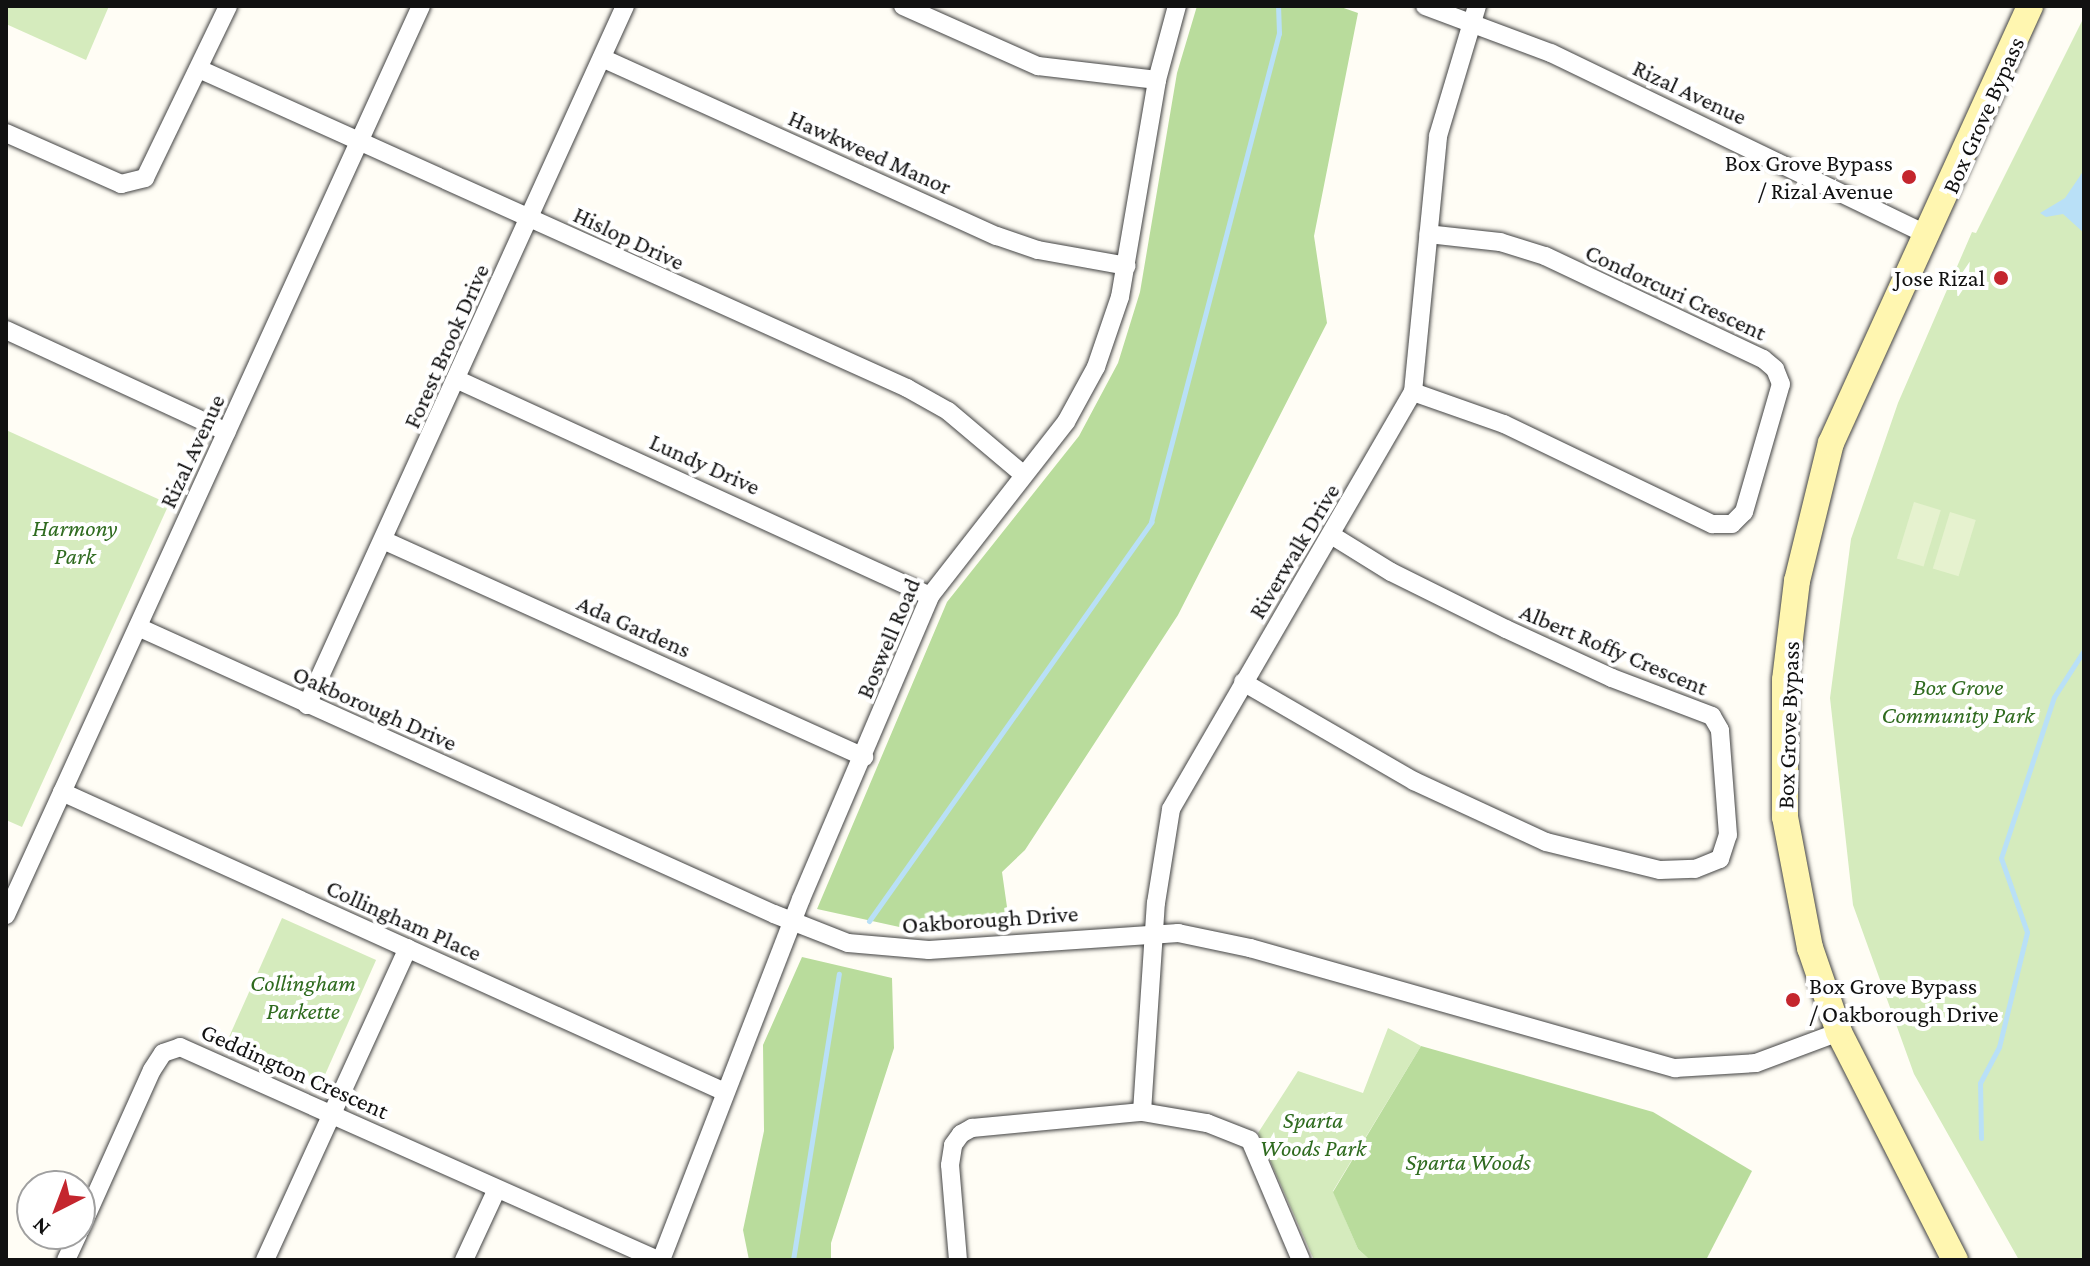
<!DOCTYPE html>
<html>
<head>
<meta charset="utf-8">
<style>
  body { margin:0 }
  #map { position:relative; width:2090px; height:1266px; overflow:hidden; background:#fffdf5; font-family:"Crimson Pro",serif }
  div>[style] { position:absolute }
  .green>* { inset:0; background:#d5ebbd; transform-origin:0 0 }
  .forest>* { inset:0; background:#b9dc9c }
  .pitch>* { inset:0; background:#e6f2cf; transform-origin:0 0 }
  .water>* { inset:0; background:#b9e0f7 }
  .stream>* { height:5px; margin:-2.5px; padding:0 2.5px; transform-origin:2.5px; border-radius:2.5px; background:#b9e0f7 }
  .roads { filter:drop-shadow(0 0 2px #444) drop-shadow(0 0 2px #444) }
  .street>* { height:18px; margin:-9px; padding:0 9px; transform-origin:9px; border-radius:9px; background:#fff }
  .secondary>* { height:26px; margin:-13px; padding:0 13px; transform-origin:13px; border-radius:13px; background:#fff6b0 }
  .dots>* { width:22px; height:22px; translate:-50% -50%; box-sizing:border-box; border:4px solid #fff; border-radius:50% }
  span { translate:-50% -50%; white-space:nowrap; text-align:center; line-height:1.15; -webkit-text-stroke:8px #fff; paint-order:stroke }
  .street-label { font-size:24px; color:#111 }
  .poi-label { font-size:24px; color:#111 }
  .right { translate:-100% -50%; text-align:right }
  .left { translate:0 -50%; text-align:left }
  .park-label { font-size:24px; color:#2f6b1f; font-style:italic }
  .frame { position:absolute; inset:0; border:8px solid #111; pointer-events:none }
  .north { position:absolute; left:16px; top:1170px; width:80px; height:80px; box-sizing:border-box; background:#fff; border:2px solid #a0a0a0; border-radius:50%; rotate:222deg; font-size:22px; font-weight:700; line-height:32px; text-align:center; color:#111 }
  .north::after { content:''; display:block; margin:auto; width:28px; height:36px; background:#c4262e; clip-path:polygon(50% 0,100% 100%,50% 72%,0 100%) }
</style>
</head>
<body>
<div id="map">
  <div class="green">
    <div style="clip-path:polygon(6px 6px,109px 6px,86px 60px,6px 24px)"></div>
    <div style="clip-path:polygon(2084px 17px,2084px 1260px,2019px 1260px,1914px 1074px,1853px 905px,1830px 698px,1851px 539px,1898px 403px,1972px 232px,1976px 233px)"></div>
    <div style="clip-path:polygon(6px 430px,169px 504px,22px 827px,6px 820px)"></div>
    <div style="left:282px;top:918px;width:103px;height:136px;rotate:24deg"></div>
    <div style="clip-path:polygon(1388px 1028px,1421px 1046px,1333px 1191px,1358px 1249px,1370px 1260px,1314px 1260px,1258px 1133px,1298px 1071px,1363px 1093px)"></div>
  </div>
  <div class="forest">
    <div style="clip-path:polygon(1197px 6px,1338px 6px,1358px 13px,1314px 236px,1327px 323px,1178px 615px,1025px 850px,1002px 872px,1009px 921px,904px 928px,817px 909px,947px 602px,1079px 436px,1118px 363px,1140px 292px,1177px 73px)"></div>
    <div style="clip-path:polygon(802px 957px,892px 978px,894px 1048px,831px 1243px,831px 1260px,749px 1260px,743px 1230px,764px 1131px,763px 1045px)"></div>
    <div style="clip-path:polygon(1421px 1046px,1653px 1112px,1752px 1171px,1706px 1260px,1370px 1260px,1358px 1249px,1333px 1192px)"></div>
  </div>
  <div class="pitch">
    <div style="left:1914px;top:502px;width:28px;height:59px;rotate:17deg"></div>
    <div style="left:1950px;top:512px;width:27px;height:59px;rotate:17deg"></div>
  </div>
  <div class="water">
    <div style="clip-path:polygon(2084px 170px,2084px 233px,2063px 214px,2046px 217px,2040px 213px,2065px 198px)"></div>
  </div>
  <div class="stream">
    <div style="left:869px;top:921px;width:489px;rotate:-54.7deg"></div>
    <div style="left:1151px;top:522px;width:505px;rotate:-75.33deg"></div>
    <div style="left:1279px;top:33px;width:27px;rotate:-92deg"></div>
    <div style="left:1981px;top:1138px;width:55px;rotate:-91deg"></div>
    <div style="left:1980px;top:1083px;width:41px;rotate:-62.2deg"></div>
    <div style="left:1999px;top:1047px;width:118px;rotate:-76.3deg"></div>
    <div style="left:2027px;top:932px;width:78px;rotate:-109.4deg"></div>
    <div style="left:2001px;top:858px;width:169px;rotate:-71.8deg"></div>
    <div style="left:2054px;top:697px;width:56px;rotate:-57.4deg"></div>
    <div style="left:793px;top:1260px;width:290px;rotate:-80.9deg"></div>
  </div>
  <div class="roads">
    <div class="street">
      <div style="left:903px;top:6px;width:148px;rotate:24deg"></div>
      <div style="left:1038px;top:66px;width:120px;rotate:6.7deg"></div>
      <div style="left:1425px;top:6px;width:134px;rotate:20.5deg"></div>
      <div style="left:1551px;top:53px;width:420px;rotate:25.8deg"></div>
      <div style="left:602px;top:58px;width:433px;rotate:24.3deg"></div>
      <div style="left:997px;top:236px;width:43px;rotate:18.9deg"></div>
      <div style="left:1038px;top:250px;width:90px;rotate:10.2deg"></div>
      <div style="left:199px;top:69px;width:777px;rotate:24.25deg"></div>
      <div style="left:907px;top:388px;width:47px;rotate:29.3deg"></div>
      <div style="left:948px;top:411px;width:99px;rotate:40.1deg"></div>
      <div style="left:6px;top:133px;width:126px;rotate:23.9deg"></div>
      <div style="left:121px;top:184px;width:25px;rotate:-14deg"></div>
      <div style="left:145px;top:178px;width:191px;rotate:-64.2deg"></div>
      <div style="left:6px;top:330px;width:243px;rotate:24.8deg"></div>
      <div style="left:458px;top:380px;width:519px;rotate:24.59deg"></div>
      <div style="left:1413px;top:392px;width:96px;rotate:19.4deg"></div>
      <div style="left:1504px;top:424px;width:231px;rotate:25.7deg"></div>
      <div style="left:1712px;top:524px;width:20px"></div>
      <div style="left:1732px;top:524px;width:17px;rotate:-45deg"></div>
      <div style="left:1744px;top:512px;width:133px;rotate:-73.9deg"></div>
      <div style="left:1781px;top:384px;width:16px;rotate:-112deg"></div>
      <div style="left:1775px;top:369px;width:16px;rotate:-140deg"></div>
      <div style="left:1763px;top:359px;width:241px;rotate:-154.7deg"></div>
      <div style="left:1545px;top:256px;width:47px;rotate:-162.7deg"></div>
      <div style="left:1500px;top:242px;width:72px;rotate:-173.7deg"></div>
      <div style="left:383px;top:540px;width:528px;rotate:24.28deg"></div>
      <div style="left:138px;top:627px;width:698px;rotate:24.29deg"></div>
      <div style="left:774px;top:914px;width:79px;rotate:21.4deg"></div>
      <div style="left:848px;top:943px;width:81px;rotate:4.9deg"></div>
      <div style="left:929px;top:950px;width:250px;rotate:-3.9deg"></div>
      <div style="left:1178px;top:933px;width:74px;rotate:11.8deg"></div>
      <div style="left:1250px;top:948px;width:442px;rotate:15.8deg"></div>
      <div style="left:1675px;top:1068px;width:81px;rotate:-3.5deg"></div>
      <div style="left:1756px;top:1063px;width:89px;rotate:-20.5deg"></div>
      <div style="left:1243px;top:682px;width:198px;rotate:30.1deg"></div>
      <div style="left:1414px;top:781px;width:145px;rotate:24.8deg"></div>
      <div style="left:1546px;top:842px;width:117px;rotate:13.8deg"></div>
      <div style="left:1660px;top:870px;width:35px;rotate:-2deg"></div>
      <div style="left:1695px;top:869px;width:27px;rotate:-22deg"></div>
      <div style="left:1720px;top:859px;width:25px;rotate:-72deg"></div>
      <div style="left:1728px;top:835px;width:105px;rotate:-94.4deg"></div>
      <div style="left:1720px;top:730px;width:16px;rotate:-120deg"></div>
      <div style="left:1712px;top:716px;width:107px;rotate:-159.2deg"></div>
      <div style="left:1612px;top:678px;width:117px;rotate:-155.2deg"></div>
      <div style="left:1506px;top:629px;width:128px;rotate:-153.6deg"></div>
      <div style="left:1391px;top:572px;width:70px;rotate:-148.3deg"></div>
      <div style="left:307px;top:705px;width:768px;rotate:-65.54deg"></div>
      <div style="left:62px;top:792px;width:728px;rotate:24.35deg"></div>
      <div style="left:6px;top:915px;width:999px;rotate:-65.46deg"></div>
      <div style="left:1142px;top:1112px;width:209px;rotate:-86.2deg"></div>
      <div style="left:1156px;top:903px;width:95px;rotate:-80.9deg"></div>
      <div style="left:1171px;top:809px;width:482px;rotate:-59.9deg"></div>
      <div style="left:1413px;top:392px;width:257px;rotate:-84.4deg"></div>
      <div style="left:1438px;top:136px;width:136px;rotate:-73.3deg"></div>
      <div style="left:80px;top:1230px;width:175px;rotate:-65.8deg"></div>
      <div style="left:152px;top:1070px;width:20px;rotate:-57deg"></div>
      <div style="left:163px;top:1053px;width:18px;rotate:-19deg"></div>
      <div style="left:180px;top:1047px;width:523px;rotate:24.02deg"></div>
      <div style="left:66px;top:1260px;width:29px;rotate:-65deg"></div>
      <div style="left:265px;top:1260px;width:343px;rotate:-65.4deg"></div>
      <div style="left:464px;top:1260px;width:78px;rotate:-65.1deg"></div>
      <div style="left:661px;top:1260px;width:387px;rotate:-68.8deg"></div>
      <div style="left:801px;top:899px;width:329px;rotate:-66.9deg"></div>
      <div style="left:930px;top:596px;width:221px;rotate:-52deg"></div>
      <div style="left:1066px;top:422px;width:63px;rotate:-61.4deg"></div>
      <div style="left:1096px;top:367px;width:74px;rotate:-71.1deg"></div>
      <div style="left:1120px;top:297px;width:220px;rotate:-80.3deg"></div>
      <div style="left:1157px;top:80px;width:77px;rotate:-74.9deg"></div>
      <div style="left:958px;top:1260px;width:95px;rotate:-94.8deg"></div>
      <div style="left:950px;top:1165px;width:20px;rotate:-81deg"></div>
      <div style="left:953px;top:1145px;width:14px;rotate:-54deg"></div>
      <div style="left:961px;top:1134px;width:13px;rotate:-29deg"></div>
      <div style="left:972px;top:1128px;width:171px;rotate:-5.4deg"></div>
      <div style="left:1142px;top:1112px;width:66px;rotate:9.6deg"></div>
      <div style="left:1207px;top:1123px;width:46px;rotate:21.6deg"></div>
      <div style="left:1250px;top:1140px;width:130px;rotate:67deg"></div>
    </div>
    <div class="secondary">
      <div style="left:1955px;top:1260px;width:256px;rotate:-117deg"></div>
      <div style="left:1839px;top:1032px;width:89px;rotate:-109deg"></div>
      <div style="left:1810px;top:948px;width:133px;rotate:-100.8deg"></div>
      <div style="left:1785px;top:817px;width:137px;rotate:-90deg"></div>
      <div style="left:1785px;top:680px;width:100px;rotate:-83.1deg"></div>
      <div style="left:1797px;top:581px;width:142px;rotate:-76.2deg"></div>
      <div style="left:1831px;top:443px;width:480px;rotate:-65.5deg"></div>
    </div>
  </div>
  <div class="dots">
    <div style="left:1909px;top:177px;background:#c4262e"></div>
    <div style="left:2001px;top:278px;background:#c4262e"></div>
    <div style="left:1793px;top:1000px;background:#c4262e"></div>
  </div>
  <div class="street-label">
    <span style="left:1690px;top:92px;rotate:25deg">Rizal Avenue</span>
    <span style="left:1983px;top:115px;rotate:-66deg">Box Grove Bypass</span>
    <span style="left:870px;top:152px;rotate:24deg">Hawkweed Manor</span>
    <span style="left:629px;top:238px;rotate:25deg">Hislop Drive</span>
    <span style="left:1676px;top:292px;rotate:25deg">Condorcuri Crescent</span>
    <span style="left:446px;top:346px;rotate:-66deg">Forest Brook Drive</span>
    <span style="left:192px;top:451px;rotate:-65deg">Rizal Avenue</span>
    <span style="left:705px;top:464px;rotate:24deg">Lundy Drive</span>
    <span style="left:1294px;top:551px;rotate:-59deg">Riverwalk Drive</span>
    <span style="left:634px;top:626px;rotate:24deg">Ada Gardens</span>
    <span style="left:888px;top:638px;rotate:-67deg">Boswell Road</span>
    <span style="left:1614px;top:649px;rotate:23deg">Albert Roffy Crescent</span>
    <span style="left:375px;top:708px;rotate:24deg">Oakborough Drive</span>
    <span style="left:1788px;top:725px;rotate:-88deg">Box Grove Bypass</span>
    <span style="left:990px;top:919px;rotate:-4deg">Oakborough Drive</span>
    <span style="left:404px;top:920px;rotate:24deg">Collingham Place</span>
    <span style="left:295px;top:1071px;rotate:24deg">Geddington Crescent</span>
  </div>
  <div class="poi-label">
    <span class="right" style="left:1893px;top:177px">Box Grove Bypass<br>/ Rizal Avenue</span>
    <span class="right" style="left:1985px;top:278px">Jose Rizal</span>
    <span class="left" style="left:1809px;top:1000px">Box Grove Bypass<br>/ Oakborough Drive</span>
  </div>
  <div class="park-label">
    <span style="left:75px;top:542px">Harmony<br>Park</span>
    <span style="left:1958px;top:701px">Box Grove<br>Community Park</span>
    <span style="left:303px;top:997px">Collingham<br>Parkette</span>
    <span style="left:1313px;top:1134px">Sparta<br>Woods Park</span>
    <span style="left:1468px;top:1162px">Sparta Woods</span>
  </div>
  <div class="frame"></div>
  <div class="north">N</div>
</div>
</body>
</html>
